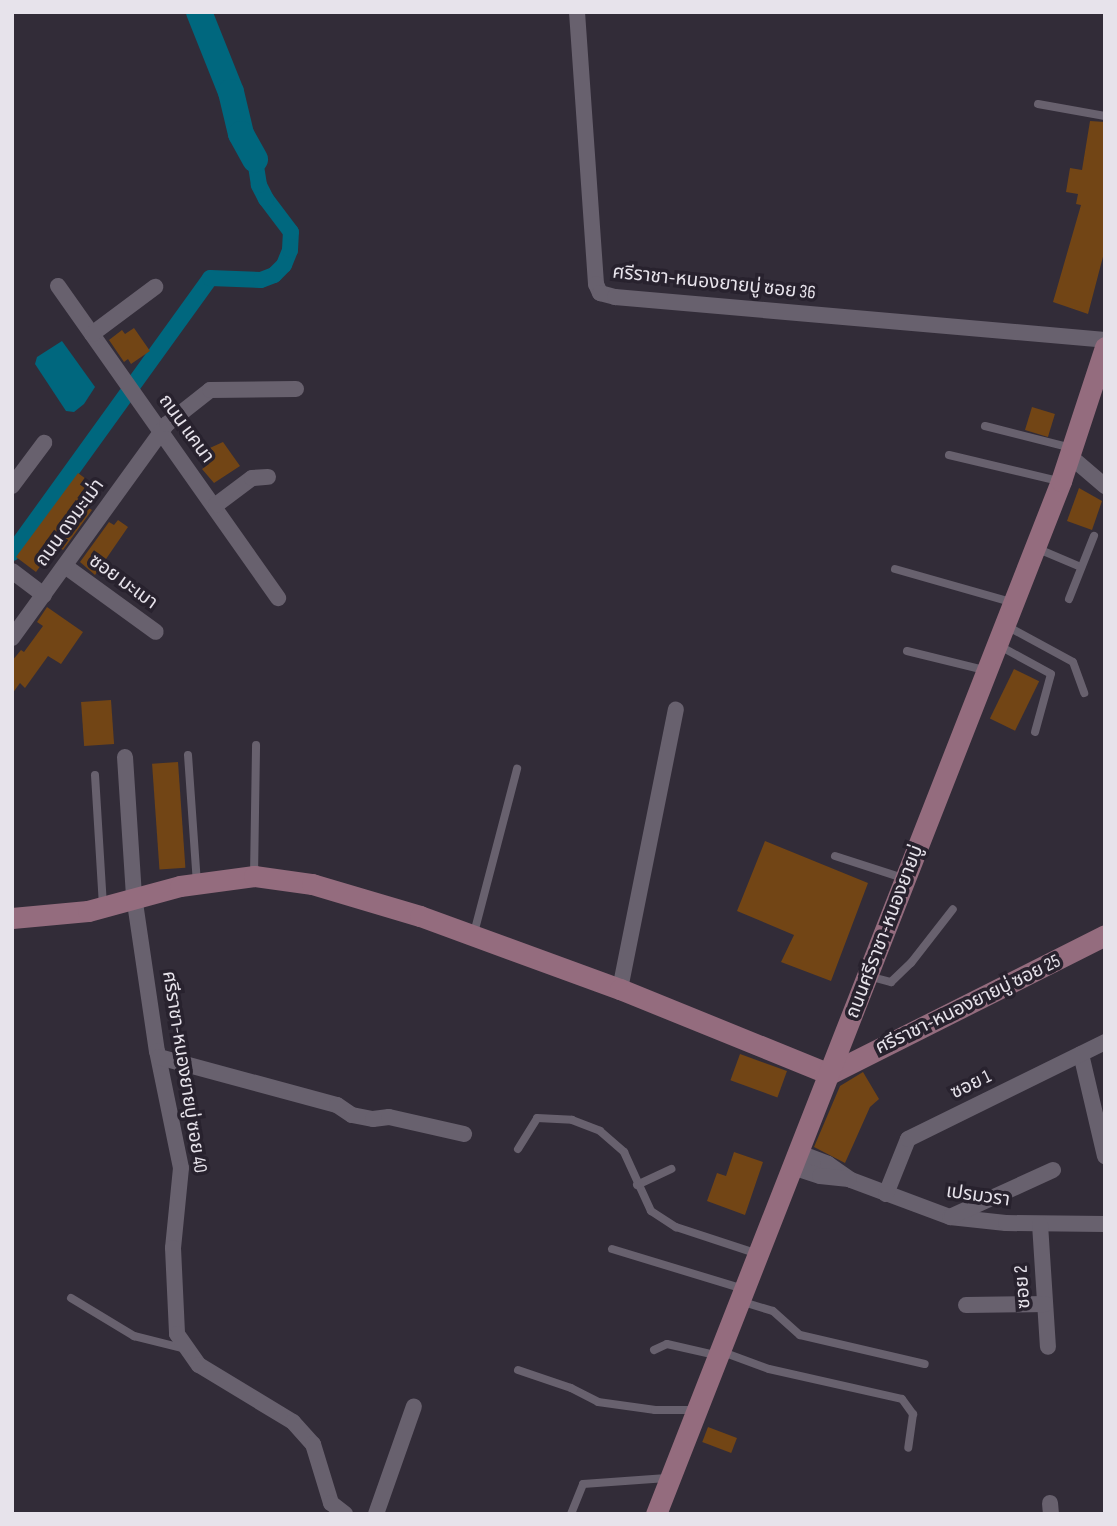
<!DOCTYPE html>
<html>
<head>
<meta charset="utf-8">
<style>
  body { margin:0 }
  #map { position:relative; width:1117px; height:1526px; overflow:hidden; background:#322c38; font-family:"Sofia Sans Condensed","Noto Sans Thai",sans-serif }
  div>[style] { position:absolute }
  .water>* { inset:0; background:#00677e }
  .canal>* { height:16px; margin:-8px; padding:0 8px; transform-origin:8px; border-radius:8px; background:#00677e }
  .river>* { height:26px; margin:-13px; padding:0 13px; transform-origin:13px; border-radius:13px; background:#00677e }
  .building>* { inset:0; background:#724515; transform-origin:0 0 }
  .lane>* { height:8px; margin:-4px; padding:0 4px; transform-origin:4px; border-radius:4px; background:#68616e }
  .street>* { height:16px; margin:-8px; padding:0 8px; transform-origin:8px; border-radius:8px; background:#68616e }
  .secondary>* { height:21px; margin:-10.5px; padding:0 10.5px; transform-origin:10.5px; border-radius:10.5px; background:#946c7e }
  span { translate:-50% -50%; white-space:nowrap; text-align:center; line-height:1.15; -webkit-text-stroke:7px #28222e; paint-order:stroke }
  .street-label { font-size:19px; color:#e7e3eb }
  .frame { position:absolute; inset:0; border:14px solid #e7e3eb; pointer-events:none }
</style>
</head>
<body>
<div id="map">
  <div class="water">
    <div style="clip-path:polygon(62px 341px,95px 387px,84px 404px,74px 412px,66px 411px,35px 364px,37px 357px)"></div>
  </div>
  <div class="canal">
    <div style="left:12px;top:553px;width:339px;rotate:-54.2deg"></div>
    <div style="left:210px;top:278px;width:51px;rotate:2.2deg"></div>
    <div style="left:261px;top:280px;width:14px;rotate:-21deg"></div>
    <div style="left:274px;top:275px;width:14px;rotate:-45deg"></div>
    <div style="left:284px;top:265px;width:16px;rotate:-68deg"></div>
    <div style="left:290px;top:250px;width:18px;rotate:-87deg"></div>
    <div style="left:291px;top:232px;width:41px;rotate:-127.1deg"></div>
    <div style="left:266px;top:199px;width:16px;rotate:-117deg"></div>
    <div style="left:259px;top:185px;width:26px;rotate:-99deg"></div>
  </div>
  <div class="river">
    <div style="left:199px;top:12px;width:86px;rotate:68.2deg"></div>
    <div style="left:231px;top:92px;width:43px;rotate:76.6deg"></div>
    <div style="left:241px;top:134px;width:29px;rotate:61deg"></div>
  </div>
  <div class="building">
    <div style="clip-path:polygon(1090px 121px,1105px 122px,1105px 249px,1088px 314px,1053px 302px,1081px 205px,1076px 204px,1078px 194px,1066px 192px,1070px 168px,1082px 170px)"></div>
    <div style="clip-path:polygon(134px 328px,150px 351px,131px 364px,128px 359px,124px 362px,109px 340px,122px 330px,125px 334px)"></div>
    <div style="left:1032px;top:407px;width:24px;height:24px;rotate:17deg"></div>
    <div style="clip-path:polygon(223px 442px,240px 466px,214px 483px,202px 469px,209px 464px,201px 452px)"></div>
    <div style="clip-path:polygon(78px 473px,98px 488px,85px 506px,92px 510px,63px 550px,60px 548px,45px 568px,41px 565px,36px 572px,16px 557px)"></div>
    <div style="clip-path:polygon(1079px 488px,1102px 501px,1092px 530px,1067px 521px)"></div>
    <div style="clip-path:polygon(118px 520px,128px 527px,95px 575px,80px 562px,109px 522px,114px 525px)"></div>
    <div style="clip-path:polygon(47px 607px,83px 632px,61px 664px,48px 656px,25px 688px,20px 683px,12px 694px,12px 661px,21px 650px,24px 652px,43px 626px,37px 622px)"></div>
    <div style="left:1014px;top:669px;width:28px;height:55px;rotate:26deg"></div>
    <div style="left:111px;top:700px;width:44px;height:30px;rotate:86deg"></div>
    <div style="left:178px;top:762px;width:106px;height:26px;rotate:86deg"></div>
    <div style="clip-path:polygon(765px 841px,868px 883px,831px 981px,781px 962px,794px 935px,737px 911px)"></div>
    <div style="left:740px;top:1054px;width:50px;height:28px;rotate:20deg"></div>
    <div style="clip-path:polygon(863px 1072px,879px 1099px,870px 1107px,845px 1163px,814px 1147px,840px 1086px)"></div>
    <div style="clip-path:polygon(734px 1152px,763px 1162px,745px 1215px,707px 1201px,717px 1173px,726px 1176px)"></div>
    <div style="left:708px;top:1427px;width:31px;height:16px;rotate:21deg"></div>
  </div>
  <div class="lane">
    <div style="left:1038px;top:104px;width:68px;rotate:10.2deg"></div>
    <div style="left:985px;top:426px;width:89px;rotate:14.3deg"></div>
    <div style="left:949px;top:455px;width:112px;rotate:13.4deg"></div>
    <div style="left:1036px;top:548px;width:49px;rotate:22.9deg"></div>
    <div style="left:895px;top:569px;width:121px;rotate:15.9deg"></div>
    <div style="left:1069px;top:599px;width:68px;rotate:-68.4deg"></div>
    <div style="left:1005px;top:625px;width:77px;rotate:28.6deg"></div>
    <div style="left:1073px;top:662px;width:33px;rotate:70deg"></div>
    <div style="left:998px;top:645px;width:60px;rotate:28.7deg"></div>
    <div style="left:1051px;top:674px;width:60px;rotate:105.4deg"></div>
    <div style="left:907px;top:651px;width:79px;rotate:13.9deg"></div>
    <div style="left:188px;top:755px;width:128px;rotate:86deg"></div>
    <div style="left:95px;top:775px;width:131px;rotate:86.5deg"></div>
    <div style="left:835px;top:856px;width:71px;rotate:17.9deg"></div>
    <div style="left:254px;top:876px;width:131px;rotate:-89.1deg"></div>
    <div style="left:474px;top:933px;width:170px;rotate:-75.3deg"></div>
    <div style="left:868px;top:976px;width:24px;rotate:15deg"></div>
    <div style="left:891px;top:982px;width:28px;rotate:-44deg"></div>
    <div style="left:911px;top:963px;width:68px;rotate:-52.1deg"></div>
    <div style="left:518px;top:1149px;width:36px;rotate:-58deg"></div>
    <div style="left:537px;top:1118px;width:35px;rotate:3deg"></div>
    <div style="left:572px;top:1120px;width:30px;rotate:21deg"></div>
    <div style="left:600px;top:1131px;width:32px;rotate:41deg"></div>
    <div style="left:624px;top:1152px;width:65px;rotate:65.4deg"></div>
    <div style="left:651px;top:1211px;width:30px;rotate:33deg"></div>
    <div style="left:676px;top:1227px;width:86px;rotate:18.2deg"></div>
    <div style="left:637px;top:1185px;width:38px;rotate:-25deg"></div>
    <div style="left:612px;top:1249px;width:138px;rotate:16.9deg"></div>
    <div style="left:71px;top:1298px;width:74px;rotate:31.1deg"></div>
    <div style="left:134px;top:1336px;width:54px;rotate:14deg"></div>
    <div style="left:740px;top:1301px;width:34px;rotate:17deg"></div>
    <div style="left:773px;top:1311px;width:36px;rotate:42deg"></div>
    <div style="left:800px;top:1335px;width:128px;rotate:13.1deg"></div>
    <div style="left:654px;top:1350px;width:14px;rotate:-25deg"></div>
    <div style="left:667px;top:1344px;width:49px;rotate:12.9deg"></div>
    <div style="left:720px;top:1351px;width:52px;rotate:20.2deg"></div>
    <div style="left:769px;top:1369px;width:136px;rotate:12.7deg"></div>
    <div style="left:902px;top:1399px;width:19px;rotate:54deg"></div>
    <div style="left:913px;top:1414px;width:34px;rotate:98deg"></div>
    <div style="left:518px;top:1370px;width:56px;rotate:18.8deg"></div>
    <div style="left:571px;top:1388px;width:30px;rotate:27deg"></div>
    <div style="left:598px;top:1402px;width:58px;rotate:8deg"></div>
    <div style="left:655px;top:1410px;width:39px"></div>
    <div style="left:571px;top:1514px;width:32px;rotate:-68deg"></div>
    <div style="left:583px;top:1484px;width:84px;rotate:-4.1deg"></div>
  </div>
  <div class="street">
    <div style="left:577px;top:12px;width:273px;rotate:86deg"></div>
    <div style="left:596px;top:284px;width:10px;rotate:66deg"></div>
    <div style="left:600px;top:293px;width:16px;rotate:15deg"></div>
    <div style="left:615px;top:297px;width:492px;rotate:5deg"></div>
    <div style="left:58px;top:286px;width:382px;rotate:54.8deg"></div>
    <div style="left:92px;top:334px;width:79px;rotate:-36.7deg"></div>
    <div style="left:1071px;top:457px;width:45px;rotate:40.5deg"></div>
    <div style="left:12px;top:486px;width:54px;rotate:-53.3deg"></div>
    <div style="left:216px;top:505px;width:45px;rotate:-36.9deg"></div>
    <div style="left:252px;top:478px;width:16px;rotate:-4deg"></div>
    <div style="left:65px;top:566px;width:112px;rotate:36deg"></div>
    <div style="left:12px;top:571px;width:40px;rotate:37deg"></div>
    <div style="left:12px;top:638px;width:264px;rotate:-54.1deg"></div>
    <div style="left:167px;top:424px;width:55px;rotate:-38.3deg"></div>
    <div style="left:210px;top:390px;width:86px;rotate:-0.7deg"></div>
    <div style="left:125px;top:757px;width:139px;rotate:86.3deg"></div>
    <div style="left:134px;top:896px;width:157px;rotate:81.6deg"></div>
    <div style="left:157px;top:1051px;width:119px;rotate:78.4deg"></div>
    <div style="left:181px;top:1168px;width:80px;rotate:95.7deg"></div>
    <div style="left:173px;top:1248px;width:86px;rotate:87.3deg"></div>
    <div style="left:177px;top:1334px;width:38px;rotate:55deg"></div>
    <div style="left:199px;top:1365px;width:110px;rotate:31.2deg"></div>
    <div style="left:293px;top:1422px;width:30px;rotate:48deg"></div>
    <div style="left:313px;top:1444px;width:62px;rotate:73deg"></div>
    <div style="left:331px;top:1503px;width:18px;rotate:38deg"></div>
    <div style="left:620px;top:989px;width:285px;rotate:-78.7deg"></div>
    <div style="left:1081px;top:1054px;width:105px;rotate:76.8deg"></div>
    <div style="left:159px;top:1057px;width:184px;rotate:15.1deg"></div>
    <div style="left:337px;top:1105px;width:18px;rotate:34deg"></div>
    <div style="left:352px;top:1115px;width:21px;rotate:11deg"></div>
    <div style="left:373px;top:1119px;width:16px;rotate:-7deg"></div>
    <div style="left:389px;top:1117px;width:77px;rotate:12.8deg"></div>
    <div style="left:797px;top:1152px;width:33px;rotate:21deg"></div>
    <div style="left:828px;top:1164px;width:28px;rotate:35deg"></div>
    <div style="left:851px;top:1180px;width:106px;rotate:20.5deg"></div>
    <div style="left:950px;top:1217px;width:56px;rotate:6.1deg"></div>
    <div style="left:1006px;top:1223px;width:99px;rotate:0.6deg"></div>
    <div style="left:792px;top:1167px;width:29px;rotate:18deg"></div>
    <div style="left:820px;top:1176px;width:29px;rotate:6deg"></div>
    <div style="left:886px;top:1194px;width:59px;rotate:-68.2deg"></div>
    <div style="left:908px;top:1139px;width:220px;rotate:-26.2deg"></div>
    <div style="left:952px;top:1216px;width:111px;rotate:-24.5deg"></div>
    <div style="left:1040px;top:1224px;width:123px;rotate:86.3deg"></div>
    <div style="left:966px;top:1305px;width:79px;rotate:-0.7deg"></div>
    <div style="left:1050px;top:1503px;width:11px;rotate:85deg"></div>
    <div style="left:376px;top:1514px;width:114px;rotate:-70.6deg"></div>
  </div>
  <div class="secondary">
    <div style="left:12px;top:918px;width:76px;rotate:-5.3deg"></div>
    <div style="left:88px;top:911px;width:95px;rotate:-15.2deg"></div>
    <div style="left:180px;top:886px;width:75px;rotate:-7.7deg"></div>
    <div style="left:254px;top:876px;width:59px;rotate:7.9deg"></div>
    <div style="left:312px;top:884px;width:113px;rotate:16.5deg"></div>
    <div style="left:420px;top:916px;width:213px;rotate:20.1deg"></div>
    <div style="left:620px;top:989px;width:226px;rotate:22.1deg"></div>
    <div style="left:829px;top:1074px;width:309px;rotate:-26.7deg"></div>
    <div style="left:656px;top:1514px;width:1110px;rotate:-68.59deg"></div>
    <div style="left:1061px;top:481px;width:141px;rotate:-71.8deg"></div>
  </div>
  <div class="street-label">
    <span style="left:714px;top:283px;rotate:6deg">ศรีราชา-หนองยายบู่ ซอย 36</span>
    <span style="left:186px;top:429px;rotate:54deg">ถนน แคนา</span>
    <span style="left:70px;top:523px;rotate:-54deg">ถนน ดงมะเม่า</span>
    <span style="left:123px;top:582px;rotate:36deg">ซอย มะเมา</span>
    <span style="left:885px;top:932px;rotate:-69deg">ถนนศรีราชา-หนองยายบู่</span>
    <span style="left:968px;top:1005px;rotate:-26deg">ศรีราชา-หนองยายบู่ ซอย 25</span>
    <span style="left:184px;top:1072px;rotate:81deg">ศรีราชา-หนองยายบู่ ซอย 40</span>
    <span style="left:971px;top:1085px;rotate:-26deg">ซอย 1</span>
    <span style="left:978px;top:1196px;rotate:8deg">เปรมวรา</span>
    <span style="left:1023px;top:1287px;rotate:-94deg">ซอย 2</span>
  </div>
  <div class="frame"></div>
</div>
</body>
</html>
